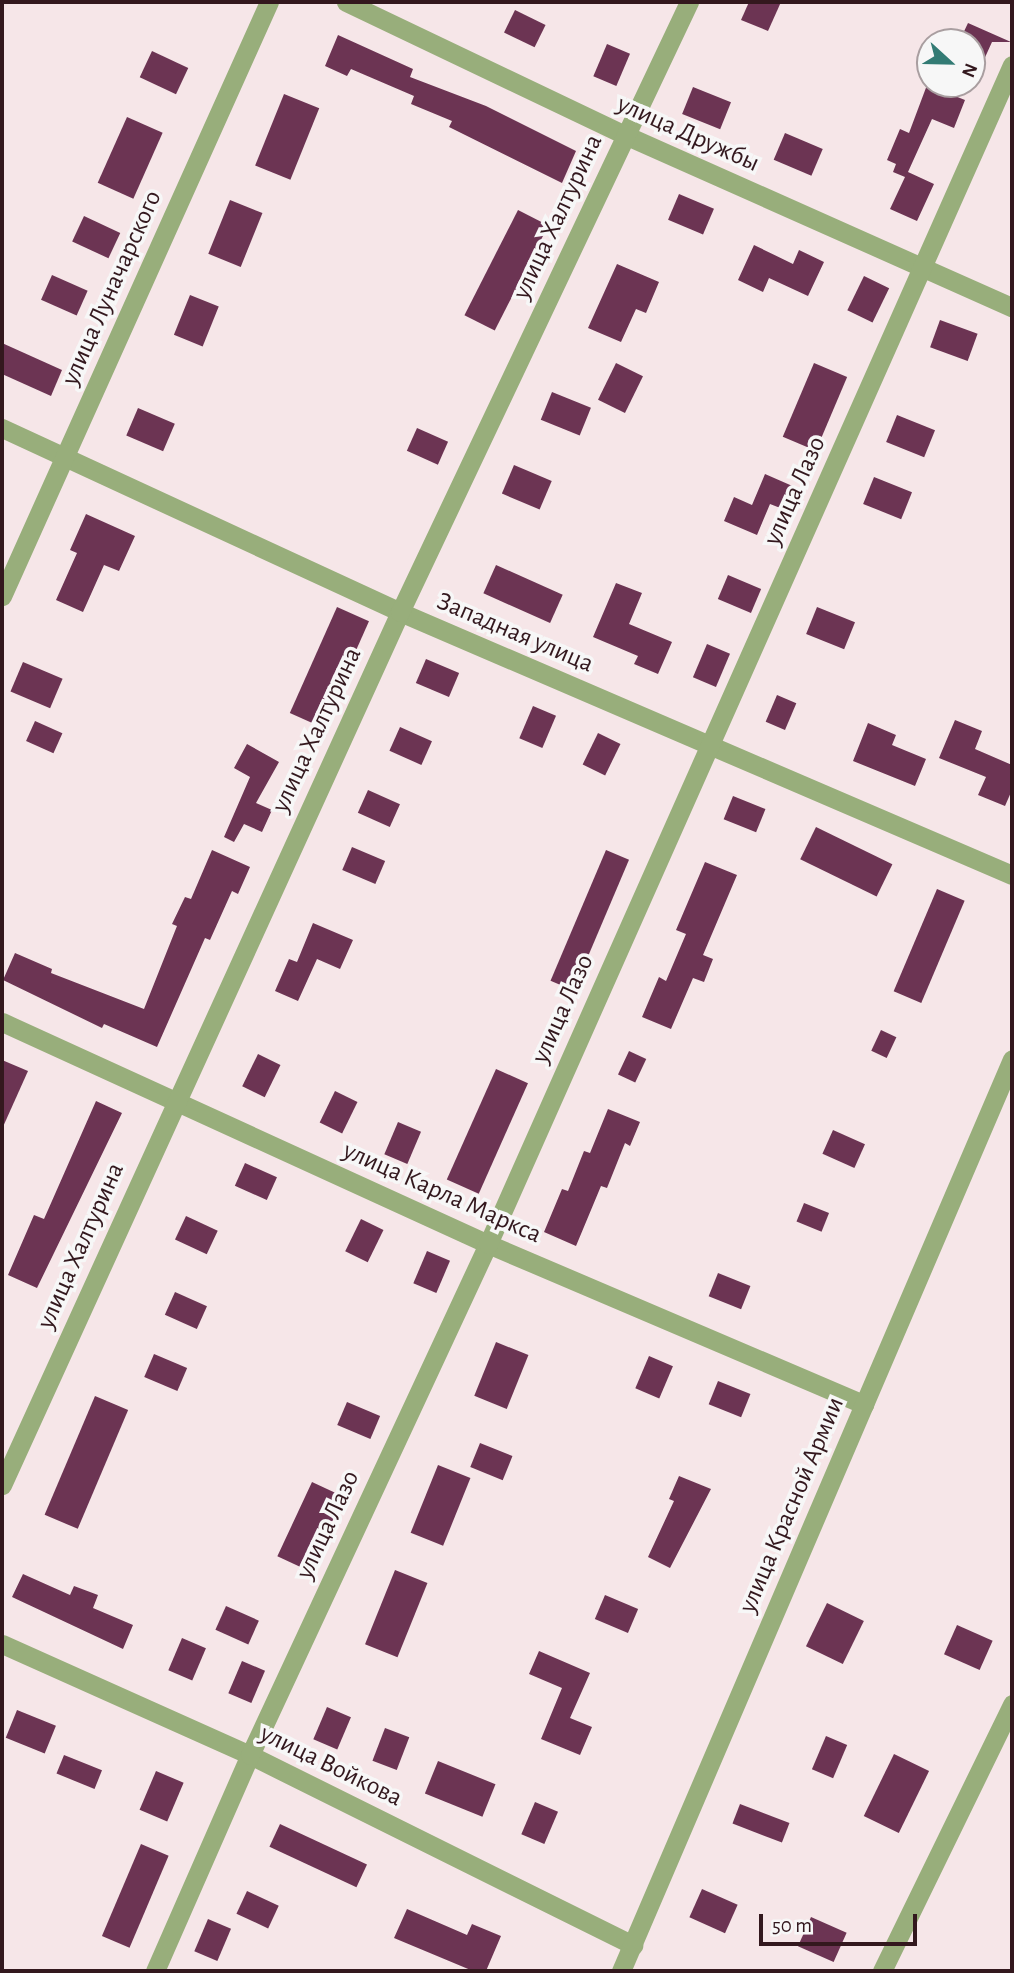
<!DOCTYPE html>
<html>
<head>
<meta charset="utf-8">
<style>
  body { margin:0 }
  #map { position:relative; width:1014px; height:1973px; overflow:hidden; background:#f6e6e8; font-family:"Alegreya Sans",sans-serif }
  div>[style] { position:absolute }
  .building>* { inset:0; background:#6c3453; transform-origin:0 0 }
  .minor>* { height:19px; margin:-9.5px; padding:0 9.5px; transform-origin:9.5px; border-radius:9.5px; background:#98ae7b }
  span { translate:-50% -50%; white-space:nowrap; text-align:center; line-height:1.15; -webkit-text-stroke:7px #f7f7f7; paint-order:stroke }
  .street-label { font-size:26px; color:#33181e }
  .frame { position:absolute; inset:0; border:4px solid #33181e; pointer-events:none }
  .north { position:absolute; left:916px; top:28px; width:70px; height:70px; box-sizing:border-box; background:#f7f7f7; border:2px solid #a99ea0; border-radius:50%; rotate:112deg; font-size:19px; font-weight:700; line-height:28px; text-align:center; color:#33181e }
  .north::after { content:''; display:block; margin:auto; width:24px; height:32px; background:#337b74; clip-path:polygon(50% 0,100% 100%,50% 72%,0 100%) }
  .scale { position:absolute; left:759px; top:1914px; width:158px; height:32px; box-sizing:border-box; border:4px solid #33181e; border-top:0; padding-left:9px; font-size:21px; line-height:24px; white-space:nowrap; color:#33181e; -webkit-text-stroke:5px #f7f7f7; paint-order:stroke }
</style>
</head>
<body>
<div id="map">
  <div class="building">
    <div style="clip-path:polygon(749px 2px,781px 2px,768px 31px,741px 20px)"></div>
    <div style="left:515px;top:10px;width:34px;height:25px;rotate:26deg"></div>
    <div style="clip-path:polygon(968px 23px,1011px 42px,992px 42px,972px 86px,972px 42px,959px 42px)"></div>
    <div style="clip-path:polygon(338px 35px,413px 69px,410px 77px,486px 106px,576px 151px,562px 183px,449px 127px,452px 121px,411px 104px,414px 96px,351px 69px,347px 76px,325px 66px)"></div>
    <div style="left:607px;top:44px;width:25px;height:35px;rotate:23deg"></div>
    <div style="left:152px;top:51px;width:40px;height:29px;rotate:25deg"></div>
    <div style="clip-path:polygon(927px 85px,965px 100px,954px 128px,932px 119px,908px 172px,934px 184px,917px 221px,890px 209px,905px 177px,893px 172px,896px 164px,887px 160px,900px 129px,909px 133px)"></div>
    <div style="left:693px;top:87px;width:41px;height:29px;rotate:22deg"></div>
    <div style="left:284px;top:94px;width:38px;height:77px;rotate:22deg"></div>
    <div style="left:127px;top:117px;width:39px;height:72px;rotate:24deg"></div>
    <div style="left:785px;top:133px;width:41px;height:29px;rotate:23deg"></div>
    <div style="left:679px;top:194px;width:38px;height:28px;rotate:23deg"></div>
    <div style="left:230px;top:200px;width:35px;height:58px;rotate:22deg"></div>
    <div style="left:518px;top:210px;width:34px;height:118px;rotate:27deg"></div>
    <div style="left:84px;top:216px;width:40px;height:28px;rotate:25deg"></div>
    <div style="clip-path:polygon(754px 245px,793px 264px,799px 250px,824px 262px,808px 296px,769px 278px,763px 292px,738px 280px)"></div>
    <div style="clip-path:polygon(617px 264px,659px 282px,646px 313px,636px 309px,621px 342px,588px 328px)"></div>
    <div style="left:52px;top:275px;width:39px;height:27px;rotate:24deg"></div>
    <div style="left:864px;top:276px;width:28px;height:38px;rotate:26deg"></div>
    <div style="left:190px;top:295px;width:31px;height:43px;rotate:22deg"></div>
    <div style="left:940px;top:320px;width:40px;height:29px;rotate:20deg"></div>
    <div style="clip-path:polygon(2px 343px,62px 370px,51px 396px,2px 374px)"></div>
    <div style="left:616px;top:363px;width:30px;height:41px;rotate:26deg"></div>
    <div style="left:814px;top:363px;width:36px;height:80px;rotate:23deg"></div>
    <div style="left:552px;top:392px;width:42px;height:30px;rotate:22deg"></div>
    <div style="left:138px;top:408px;width:40px;height:30px;rotate:23deg"></div>
    <div style="left:897px;top:415px;width:41px;height:29px;rotate:22deg"></div>
    <div style="left:417px;top:428px;width:34px;height:25px;rotate:24deg"></div>
    <div style="left:514px;top:465px;width:41px;height:31px;rotate:23deg"></div>
    <div style="clip-path:polygon(765px 474px,797px 488px,788px 511px,770px 504px,757px 535px,724px 521px,734px 497px,752px 505px)"></div>
    <div style="left:874px;top:477px;width:41px;height:29px;rotate:22deg"></div>
    <div style="clip-path:polygon(86px 514px,135px 536px,119px 571px,104px 565px,83px 612px,56px 600px,77px 553px,70px 550px)"></div>
    <div style="left:496px;top:565px;width:73px;height:31px;rotate:24deg"></div>
    <div style="left:728px;top:575px;width:36px;height:26px;rotate:23deg"></div>
    <div style="clip-path:polygon(616px 583px,642px 593px,629px 624px,672px 642px,658px 674px,634px 664px,638px 656px,593px 637px)"></div>
    <div style="left:337px;top:607px;width:35px;height:116px;rotate:24deg"></div>
    <div style="left:817px;top:607px;width:41px;height:29px;rotate:22deg"></div>
    <div style="left:707px;top:644px;width:25px;height:36px;rotate:23deg"></div>
    <div style="left:426px;top:659px;width:36px;height:26px;rotate:23deg"></div>
    <div style="left:23px;top:662px;width:43px;height:32px;rotate:23deg"></div>
    <div style="left:777px;top:695px;width:21px;height:29px;rotate:23deg"></div>
    <div style="left:533px;top:706px;width:25px;height:35px;rotate:23deg"></div>
    <div style="clip-path:polygon(955px 720px,982px 731px,975px 749px,1012px 765px,1012px 790px,1005px 806px,978px 795px,986px 777px,939px 758px)"></div>
    <div style="left:35px;top:721px;width:30px;height:22px;rotate:24deg"></div>
    <div style="clip-path:polygon(868px 723px,896px 735px,892px 745px,926px 759px,915px 786px,853px 761px)"></div>
    <div style="left:400px;top:727px;width:35px;height:26px;rotate:24deg"></div>
    <div style="left:598px;top:733px;width:25px;height:35px;rotate:26deg"></div>
    <div style="clip-path:polygon(247px 744px,279px 762px,256px 803px,272px 810px,262px 832px,244px 824px,234px 842px,224px 837px,250px 777px,234px 768px)"></div>
    <div style="left:368px;top:790px;width:35px;height:25px;rotate:24deg"></div>
    <div style="left:733px;top:796px;width:35px;height:25px;rotate:22deg"></div>
    <div style="left:816px;top:827px;width:85px;height:36px;rotate:26deg"></div>
    <div style="left:352px;top:847px;width:36px;height:25px;rotate:23deg"></div>
    <div style="clip-path:polygon(212px 850px,250px 867px,238px 894px,232px 891px,210px 940px,205px 938px,157px 1047px,104px 1024px,102px 1028px,3px 980px,15px 953px,52px 969px,51px 973px,144px 1009px,177px 926px,172px 924px,185px 897px,191px 899px)"></div>
    <div style="left:606px;top:850px;width:25px;height:142px;rotate:23deg"></div>
    <div style="clip-path:polygon(705px 862px,737px 875px,703px 955px,713px 959px,704px 982px,693px 978px,671px 1029px,642px 1017px,659px 977px,666px 981px,686px 934px,676px 930px)"></div>
    <div style="left:937px;top:889px;width:30px;height:111px;rotate:23deg"></div>
    <div style="clip-path:polygon(313px 923px,353px 940px,340px 969px,317px 959px,298px 1001px,275px 991px,289px 959px,297px 962px)"></div>
    <div style="left:881px;top:1030px;width:17px;height:23px;rotate:25deg"></div>
    <div style="left:629px;top:1051px;width:19px;height:26px;rotate:25deg"></div>
    <div style="left:258px;top:1054px;width:25px;height:36px;rotate:26deg"></div>
    <div style="clip-path:polygon(2px 1060px,28px 1071px,2px 1129px)"></div>
    <div style="left:496px;top:1069px;width:35px;height:121px;rotate:24deg"></div>
    <div style="left:335px;top:1091px;width:25px;height:35px;rotate:26deg"></div>
    <div style="clip-path:polygon(96px 1101px,122px 1113px,37px 1288px,8px 1275px,34px 1215px,44px 1219px)"></div>
    <div style="clip-path:polygon(608px 1109px,640px 1122px,630px 1146px,625px 1143px,607px 1188px,601px 1186px,576px 1246px,544px 1232px,562px 1189px,568px 1191px,584px 1151px,590px 1153px)"></div>
    <div style="left:398px;top:1122px;width:25px;height:35px;rotate:23deg"></div>
    <div style="left:833px;top:1130px;width:35px;height:26px;rotate:24deg"></div>
    <div style="left:245px;top:1163px;width:35px;height:25px;rotate:24deg"></div>
    <div style="left:804px;top:1203px;width:27px;height:20px;rotate:22deg"></div>
    <div style="left:186px;top:1216px;width:35px;height:26px;rotate:25deg"></div>
    <div style="left:361px;top:1219px;width:25px;height:36px;rotate:26deg"></div>
    <div style="left:427px;top:1251px;width:25px;height:35px;rotate:23deg"></div>
    <div style="left:718px;top:1273px;width:35px;height:25px;rotate:22deg"></div>
    <div style="left:175px;top:1292px;width:35px;height:25px;rotate:24deg"></div>
    <div style="left:496px;top:1342px;width:35px;height:58px;rotate:22deg"></div>
    <div style="left:154px;top:1354px;width:36px;height:25px;rotate:23deg"></div>
    <div style="left:649px;top:1356px;width:26px;height:35px;rotate:23deg"></div>
    <div style="left:718px;top:1381px;width:35px;height:25px;rotate:22deg"></div>
    <div style="left:95px;top:1396px;width:36px;height:129px;rotate:23deg"></div>
    <div style="left:347px;top:1402px;width:36px;height:25px;rotate:23deg"></div>
    <div style="left:480px;top:1443px;width:35px;height:26px;rotate:22deg"></div>
    <div style="left:438px;top:1465px;width:35px;height:73px;rotate:22deg"></div>
    <div style="clip-path:polygon(679px 1476px,711px 1489px,670px 1568px,648px 1557px,674px 1501px,669px 1499px)"></div>
    <div style="left:312px;top:1482px;width:35px;height:82px;rotate:25deg"></div>
    <div style="left:395px;top:1570px;width:35px;height:80px;rotate:22deg"></div>
    <div style="clip-path:polygon(23px 1574px,70px 1595px,74px 1586px,98px 1595px,93px 1608px,133px 1625px,123px 1649px,12px 1597px)"></div>
    <div style="left:605px;top:1595px;width:36px;height:26px;rotate:23deg"></div>
    <div style="left:827px;top:1603px;width:41px;height:48px;rotate:26deg"></div>
    <div style="left:226px;top:1606px;width:36px;height:26px;rotate:24deg"></div>
    <div style="left:957px;top:1625px;width:39px;height:32px;rotate:24deg"></div>
    <div style="left:182px;top:1638px;width:26px;height:35px;rotate:23deg"></div>
    <div style="clip-path:polygon(539px 1651px,590px 1673px,570px 1718px,592px 1727px,580px 1755px,541px 1739px,562px 1688px,529px 1674px)"></div>
    <div style="left:242px;top:1661px;width:25px;height:35px;rotate:23deg"></div>
    <div style="left:327px;top:1707px;width:26px;height:35px;rotate:23deg"></div>
    <div style="left:17px;top:1710px;width:42px;height:30px;rotate:22deg"></div>
    <div style="left:385px;top:1728px;width:26px;height:35px;rotate:21deg"></div>
    <div style="left:826px;top:1736px;width:23px;height:36px;rotate:23deg"></div>
    <div style="left:894px;top:1754px;width:39px;height:69px;rotate:26deg"></div>
    <div style="left:64px;top:1755px;width:41px;height:20px;rotate:22deg"></div>
    <div style="left:438px;top:1761px;width:62px;height:35px;rotate:22deg"></div>
    <div style="left:156px;top:1771px;width:30px;height:42px;rotate:23deg"></div>
    <div style="left:535px;top:1802px;width:25px;height:35px;rotate:23deg"></div>
    <div style="left:740px;top:1804px;width:53px;height:21px;rotate:21deg"></div>
    <div style="left:280px;top:1824px;width:96px;height:25px;rotate:25deg"></div>
    <div style="left:141px;top:1844px;width:30px;height:100px;rotate:23deg"></div>
    <div style="left:702px;top:1889px;width:39px;height:31px;rotate:24deg"></div>
    <div style="left:247px;top:1891px;width:35px;height:25px;rotate:25deg"></div>
    <div style="clip-path:polygon(407px 1909px,467px 1935px,472px 1924px,501px 1936px,486px 1971px,473px 1971px,394px 1938px)"></div>
    <div style="left:811px;top:1917px;width:39px;height:32px;rotate:24deg"></div>
    <div style="left:208px;top:1919px;width:25px;height:35px;rotate:23deg"></div>
  </div>
  <div class="minor">
    <div style="left:346px;top:2px;width:309px;rotate:25.5deg"></div>
    <div style="left:625px;top:135px;width:424px;rotate:24deg"></div>
    <div style="left:2px;top:428px;width:438px;rotate:24.8deg"></div>
    <div style="left:400px;top:612px;width:666px;rotate:23.26deg"></div>
    <div style="left:2px;top:596px;width:651px;rotate:-65.8deg"></div>
    <div style="left:2px;top:1022px;width:534px;rotate:24.55deg"></div>
    <div style="left:488px;top:1244px;width:409px;rotate:23.1deg"></div>
    <div style="left:2px;top:1485px;width:959px;rotate:-65.49deg"></div>
    <div style="left:400px;top:612px;width:675px;rotate:-64.65deg"></div>
    <div style="left:2px;top:1644px;width:272px;rotate:24.1deg"></div>
    <div style="left:250px;top:1755px;width:428px;rotate:26.4deg"></div>
    <div style="left:155px;top:1971px;width:236px;rotate:-66.3deg"></div>
    <div style="left:250px;top:1755px;width:564px;rotate:-65.03deg"></div>
    <div style="left:488px;top:1244px;width:1290px;rotate:-66.04deg"></div>
    <div style="left:621px;top:1971px;width:992px;rotate:-66.79deg"></div>
    <div style="left:882px;top:1971px;width:297px;rotate:-64deg"></div>
  </div>
  <div class="street-label">
    <span style="left:688px;top:134px;rotate:24deg">улица Дружбы</span>
    <span style="left:558px;top:217px;rotate:-65deg">улица Халтурина</span>
    <span style="left:112px;top:288px;rotate:-66deg">улица Луначарского</span>
    <span style="left:795px;top:491px;rotate:-66deg">улица Лазо</span>
    <span style="left:515px;top:633px;rotate:23deg">Западная улица</span>
    <span style="left:317px;top:730px;rotate:-65deg">улица Халтурина</span>
    <span style="left:563px;top:1009px;rotate:-66deg">улица Лазо</span>
    <span style="left:442px;top:1193px;rotate:24deg">улица Карла Маркса</span>
    <span style="left:81px;top:1246px;rotate:-66deg">улица Халтурина</span>
    <span style="left:792px;top:1505px;rotate:-67deg">улица Красной Армии</span>
    <span style="left:328px;top:1525px;rotate:-65deg">улица Лазо</span>
    <span style="left:331px;top:1766px;rotate:26deg">улица Войкова</span>
  </div>
  <div class="frame"></div>
  <div class="north">N</div>
  <div class="scale">50 m</div>
</div>
</body>
</html>
